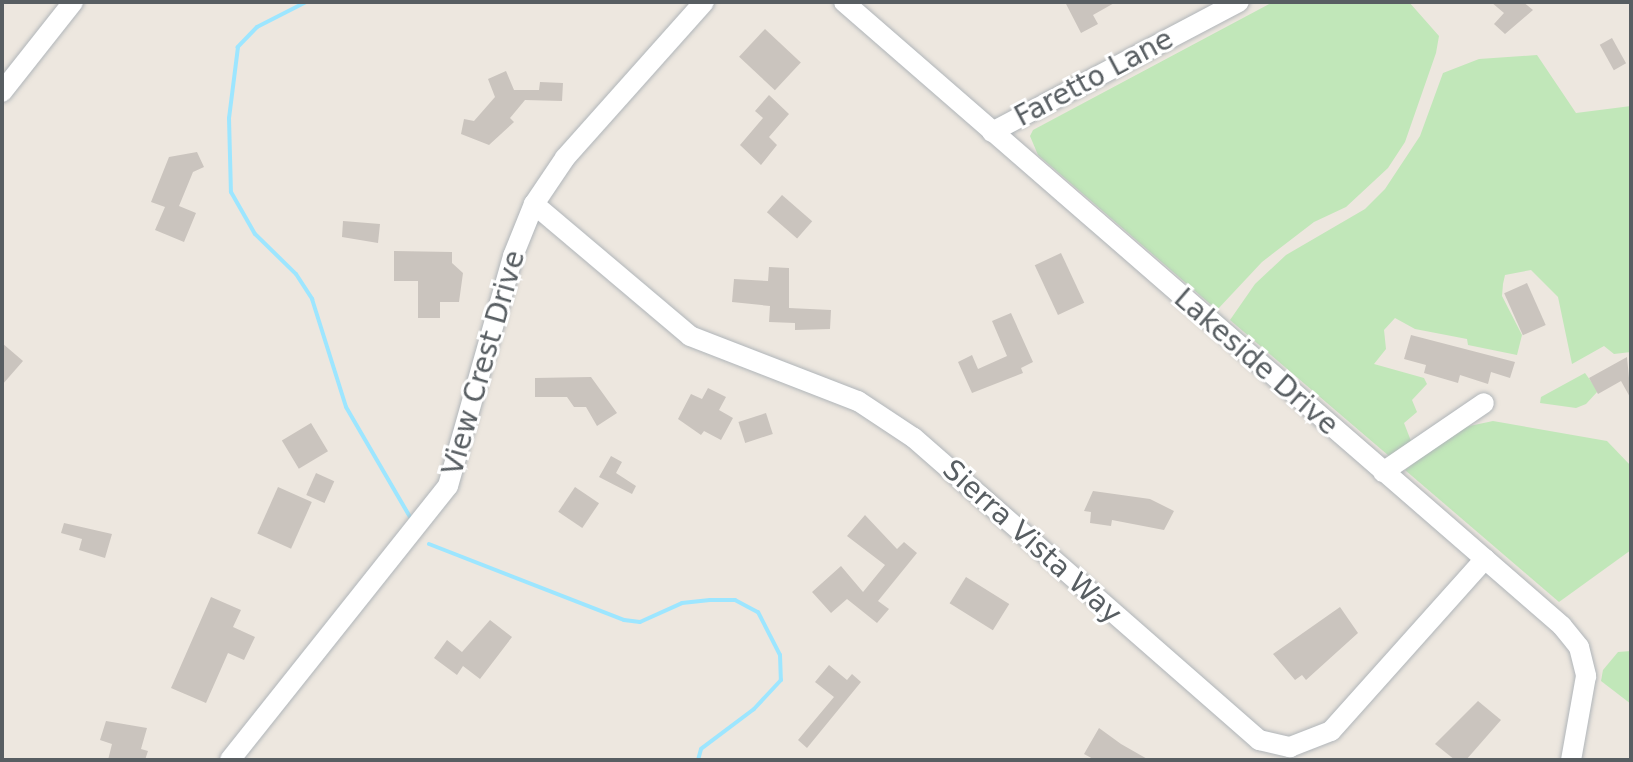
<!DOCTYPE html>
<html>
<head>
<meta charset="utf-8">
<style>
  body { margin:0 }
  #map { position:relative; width:1633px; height:762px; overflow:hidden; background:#ede7df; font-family:"DejaVu Sans",sans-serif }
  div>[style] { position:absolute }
  .green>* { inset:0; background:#c1e7b9 }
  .stream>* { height:4px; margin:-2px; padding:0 2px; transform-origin:2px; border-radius:2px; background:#9de6ff }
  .building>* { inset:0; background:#cac4be; transform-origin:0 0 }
  .roads { filter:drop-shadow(0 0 2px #b0b5b9) drop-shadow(0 0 2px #b0b5b9) }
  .minor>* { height:20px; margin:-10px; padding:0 10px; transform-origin:10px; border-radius:10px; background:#fff }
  span { translate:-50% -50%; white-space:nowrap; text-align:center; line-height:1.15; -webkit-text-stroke:6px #fff; paint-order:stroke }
  .street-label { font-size:28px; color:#585e62 }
  .frame { position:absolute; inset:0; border:4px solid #585e62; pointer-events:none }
</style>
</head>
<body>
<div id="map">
  <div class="green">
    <div style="clip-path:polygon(1273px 2px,1409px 2px,1439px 36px,1436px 53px,1405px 142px,1388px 168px,1346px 207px,1314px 222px,1262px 262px,1217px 310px,1038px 155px,1030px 136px,1033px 130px)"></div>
    <div style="clip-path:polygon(1537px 55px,1576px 113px,1631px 106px,1631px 352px,1614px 354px,1604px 346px,1572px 364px,1558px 297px,1531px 270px,1505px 275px,1503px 284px,1502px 296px,1522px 335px,1517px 355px,1468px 345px,1467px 339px,1415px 329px,1395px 318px,1384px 330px,1386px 349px,1374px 364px,1424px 378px,1427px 384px,1412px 400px,1417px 412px,1404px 423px,1411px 441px,1389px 456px,1230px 320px,1255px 284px,1286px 255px,1365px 209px,1385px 189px,1420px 136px,1443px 73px,1479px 59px)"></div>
    <div style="clip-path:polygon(1585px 373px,1598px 391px,1586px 404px,1576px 408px,1540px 403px,1541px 397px)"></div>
    <div style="clip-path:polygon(1493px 421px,1607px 441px,1631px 466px,1631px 550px,1559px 602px,1405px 470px,1460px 428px)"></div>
    <div style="clip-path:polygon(1631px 651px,1631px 704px,1601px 681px,1603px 670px,1618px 652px)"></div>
  </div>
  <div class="stream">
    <div style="left:306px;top:2px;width:55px;rotate:153deg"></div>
    <div style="left:257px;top:27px;width:28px;rotate:134deg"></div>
    <div style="left:238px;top:47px;width:72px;rotate:97.2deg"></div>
    <div style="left:229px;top:118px;width:74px;rotate:88.5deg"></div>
    <div style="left:231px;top:192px;width:48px;rotate:60.3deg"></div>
    <div style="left:255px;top:234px;width:57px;rotate:44.3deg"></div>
    <div style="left:296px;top:274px;width:30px;rotate:57deg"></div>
    <div style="left:312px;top:299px;width:113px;rotate:72.5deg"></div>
    <div style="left:346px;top:407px;width:127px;rotate:59.8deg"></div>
    <div style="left:429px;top:544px;width:209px;rotate:21.3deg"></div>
    <div style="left:624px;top:620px;width:16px;rotate:7deg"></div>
    <div style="left:640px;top:622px;width:46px;rotate:-24.3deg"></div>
    <div style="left:682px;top:603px;width:28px;rotate:-6deg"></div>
    <div style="left:710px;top:600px;width:25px"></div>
    <div style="left:735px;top:600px;width:26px;rotate:28deg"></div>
    <div style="left:758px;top:612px;width:48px;rotate:62.9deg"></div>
    <div style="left:780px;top:655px;width:25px;rotate:88deg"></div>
    <div style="left:781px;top:680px;width:40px;rotate:133deg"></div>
    <div style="left:754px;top:709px;width:66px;rotate:143deg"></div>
    <div style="left:701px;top:749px;width:11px;rotate:105deg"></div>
  </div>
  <div class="building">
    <div style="clip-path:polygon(1065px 2px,1116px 2px,1093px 15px,1098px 24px,1081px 33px)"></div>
    <div style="clip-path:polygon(1491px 2px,1523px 2px,1533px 10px,1505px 34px,1494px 24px,1504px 13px)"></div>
    <div style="left:765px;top:29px;width:49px;height:38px;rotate:43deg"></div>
    <div style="left:1612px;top:38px;width:29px;height:14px;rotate:61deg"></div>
    <div style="clip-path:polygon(506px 71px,514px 90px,539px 90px,540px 82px,563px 83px,562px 101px,525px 100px,510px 118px,514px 122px,489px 145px,461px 134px,464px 119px,474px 121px,495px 97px,488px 79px)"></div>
    <div style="clip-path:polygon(769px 95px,789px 114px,769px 137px,777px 145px,761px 165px,740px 145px,763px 118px,755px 111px)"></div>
    <div style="clip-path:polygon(197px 152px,204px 167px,193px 172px,179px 206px,196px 213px,184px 242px,155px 230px,165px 207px,151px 202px,169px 157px)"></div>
    <div style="left:782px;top:195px;width:40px;height:23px;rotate:41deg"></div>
    <div style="clip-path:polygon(343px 221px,380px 224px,378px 243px,342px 237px)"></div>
    <div style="clip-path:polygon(394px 251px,452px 252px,452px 263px,463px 273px,459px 302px,440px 302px,440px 318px,418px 318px,418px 281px,394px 281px)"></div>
    <div style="left:1061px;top:253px;width:55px;height:29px;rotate:65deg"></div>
    <div style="clip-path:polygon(769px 267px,789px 268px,789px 308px,831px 310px,830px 329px,795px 330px,795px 323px,769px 322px,770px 306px,732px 302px,734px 279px,768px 281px)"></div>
    <div style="left:1527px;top:283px;width:46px;height:25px;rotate:66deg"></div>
    <div style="clip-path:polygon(1011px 313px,1033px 362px,1021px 368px,1023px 373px,972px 393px,958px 362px,972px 355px,978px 369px,1007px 356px,992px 321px)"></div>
    <div style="clip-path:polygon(1411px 335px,1515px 362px,1510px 378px,1491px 372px,1488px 384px,1460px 375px,1458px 383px,1424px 373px,1426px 365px,1404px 359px)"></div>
    <div style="clip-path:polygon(2px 343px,23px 361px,2px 385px)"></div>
    <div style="clip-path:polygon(1627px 357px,1631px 399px,1621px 381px,1598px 394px,1589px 378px)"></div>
    <div style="clip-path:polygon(591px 377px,617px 413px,597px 426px,586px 407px,574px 407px,567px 397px,535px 397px,535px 378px)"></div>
    <div style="clip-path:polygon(708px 388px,726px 397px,719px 410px,733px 418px,721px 440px,704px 431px,701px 435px,678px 419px,691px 394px,702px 399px)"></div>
    <div style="left:766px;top:413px;width:22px;height:29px;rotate:72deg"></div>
    <div style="left:311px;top:423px;width:33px;height:34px;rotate:59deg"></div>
    <div style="clip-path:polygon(611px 456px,622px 462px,616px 473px,636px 486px,632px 494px,599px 477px)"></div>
    <div style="left:316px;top:473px;width:20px;height:24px;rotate:24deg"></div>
    <div style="left:278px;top:487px;width:37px;height:51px;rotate:24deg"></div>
    <div style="left:575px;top:487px;width:29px;height:30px;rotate:34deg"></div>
    <div style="clip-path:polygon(1093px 491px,1150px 499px,1174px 511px,1164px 530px,1112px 520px,1111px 526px,1090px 523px,1091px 512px,1084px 511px)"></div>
    <div style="clip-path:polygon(865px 515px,897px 549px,904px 542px,917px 553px,878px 601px,889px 609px,877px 623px,847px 599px,831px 613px,812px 592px,841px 566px,863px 592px,885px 565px,847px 536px)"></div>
    <div style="clip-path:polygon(64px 523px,112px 534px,105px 558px,79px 550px,82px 539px,61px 533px)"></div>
    <div style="left:966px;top:577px;width:51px;height:31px;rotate:32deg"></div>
    <div style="clip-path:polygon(211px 597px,241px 610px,233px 627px,255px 637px,244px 660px,228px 653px,206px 703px,171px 688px)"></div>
    <div style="clip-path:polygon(1340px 607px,1358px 633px,1306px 680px,1302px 675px,1295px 680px,1273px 654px)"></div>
    <div style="clip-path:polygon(490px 620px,512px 637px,480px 679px,463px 666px,457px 675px,434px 658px,447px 640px,462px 652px)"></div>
    <div style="clip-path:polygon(829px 665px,847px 680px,852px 674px,861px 682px,807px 748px,798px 740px,834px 697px,815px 682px)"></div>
    <div style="clip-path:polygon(1478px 701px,1501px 720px,1466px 760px,1455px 760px,1435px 744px)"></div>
    <div style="clip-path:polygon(106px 721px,147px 728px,141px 749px,148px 751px,145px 760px,108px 760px,112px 744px,100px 740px)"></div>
    <div style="clip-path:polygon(1099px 728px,1121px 744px,1149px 760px,1095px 760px,1084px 754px)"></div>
  </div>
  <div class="roads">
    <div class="minor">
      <div style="left:844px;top:2px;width:951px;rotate:40.99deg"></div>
      <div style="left:1562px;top:626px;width:27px;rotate:51deg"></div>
      <div style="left:1579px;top:647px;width:30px;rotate:76deg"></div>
      <div style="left:1586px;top:676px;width:85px;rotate:100.1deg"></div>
      <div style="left:2px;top:92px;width:115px;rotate:-51.7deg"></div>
      <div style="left:992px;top:132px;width:279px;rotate:-27.8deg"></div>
      <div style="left:534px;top:204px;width:204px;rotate:40.2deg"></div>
      <div style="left:690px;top:336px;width:180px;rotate:21.2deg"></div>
      <div style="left:858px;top:401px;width:67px;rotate:33.5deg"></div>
      <div style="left:914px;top:438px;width:459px;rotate:41.2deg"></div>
      <div style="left:1259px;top:740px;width:32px;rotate:13deg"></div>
      <div style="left:1290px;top:747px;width:44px;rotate:-21.3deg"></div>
      <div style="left:1331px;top:731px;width:231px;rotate:-48.2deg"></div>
      <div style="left:1383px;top:472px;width:122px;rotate:-34.3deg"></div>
      <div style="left:230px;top:760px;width:350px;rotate:-51.5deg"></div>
      <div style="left:448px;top:486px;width:239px;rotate:-74.2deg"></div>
      <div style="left:513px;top:256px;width:56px;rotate:-68deg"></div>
      <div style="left:534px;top:204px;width:55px;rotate:-56deg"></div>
      <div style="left:565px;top:158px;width:209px;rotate:-48.3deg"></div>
    </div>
  </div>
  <div class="street-label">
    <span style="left:1094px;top:78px;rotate:-28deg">Faretto Lane</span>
    <span style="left:1256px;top:362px;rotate:41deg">Lakeside Drive</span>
    <span style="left:484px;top:363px;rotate:-74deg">View Crest Drive</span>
    <span style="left:1032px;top:542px;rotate:42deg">Sierra Vista Way</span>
  </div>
  <div class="frame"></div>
</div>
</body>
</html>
